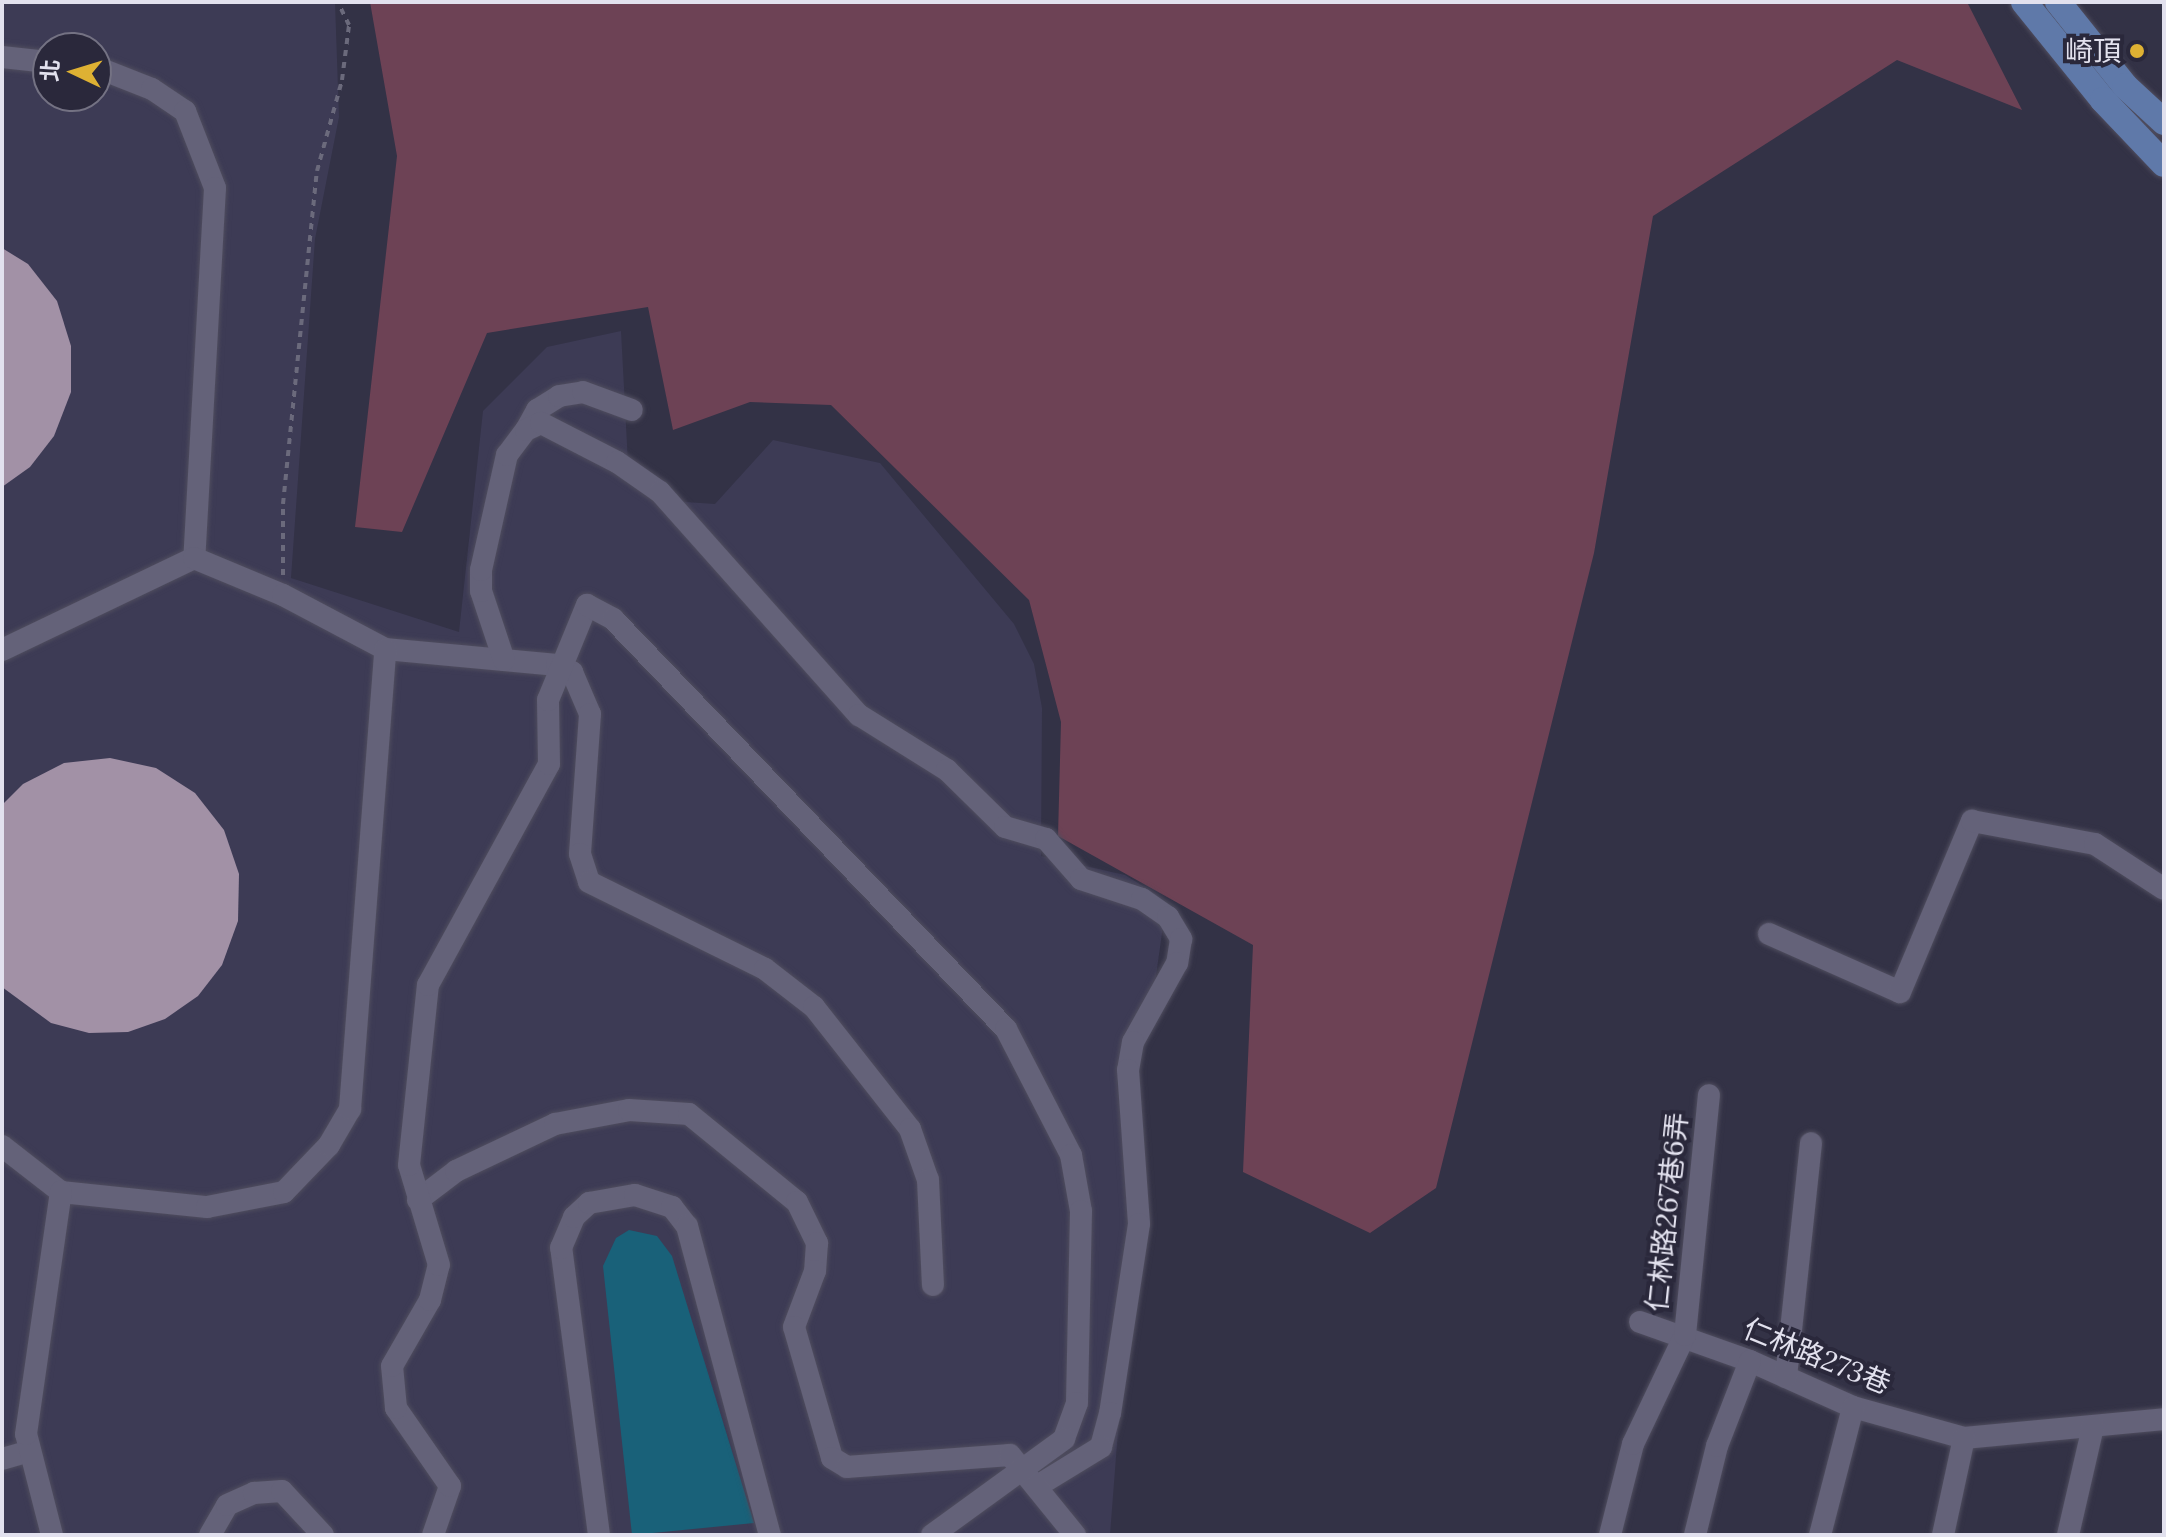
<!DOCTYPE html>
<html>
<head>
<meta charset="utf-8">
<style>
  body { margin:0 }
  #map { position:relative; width:2166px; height:1537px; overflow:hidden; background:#333246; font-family:Lora,"Noto Sans TC",serif }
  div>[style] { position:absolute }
  .built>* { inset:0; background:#3d3b55 }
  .green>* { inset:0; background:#6d4255 }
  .water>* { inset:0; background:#196179 }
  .building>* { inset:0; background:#a291a6 }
  .path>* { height:4px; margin-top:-2px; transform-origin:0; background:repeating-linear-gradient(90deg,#6b6a7c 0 6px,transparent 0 12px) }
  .roads { filter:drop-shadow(0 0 2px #4f4d5e) drop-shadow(0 0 2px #4f4d5e) }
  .minor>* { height:22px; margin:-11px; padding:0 11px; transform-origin:11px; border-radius:11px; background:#646279 }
  .major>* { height:26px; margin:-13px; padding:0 13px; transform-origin:13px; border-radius:13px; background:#5f79a9 }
  .dots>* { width:22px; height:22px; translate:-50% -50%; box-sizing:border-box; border:4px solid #2a283b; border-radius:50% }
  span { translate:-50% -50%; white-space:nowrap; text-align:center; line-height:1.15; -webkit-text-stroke:8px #2a283b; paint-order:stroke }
  .poi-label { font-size:28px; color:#e2e1ee }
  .right { translate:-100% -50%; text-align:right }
  .street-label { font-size:28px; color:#e2e1ee }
  .frame { position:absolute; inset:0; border:4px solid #e2e1ee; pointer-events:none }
  .north { position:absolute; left:32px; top:32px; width:80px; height:80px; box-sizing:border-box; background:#2a283b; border:2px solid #747283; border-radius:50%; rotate:274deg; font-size:22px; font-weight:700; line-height:32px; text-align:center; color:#e2e1ee }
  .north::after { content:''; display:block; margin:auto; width:28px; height:36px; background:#deb133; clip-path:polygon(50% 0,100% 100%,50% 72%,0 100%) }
</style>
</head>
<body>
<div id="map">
  <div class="built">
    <div style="clip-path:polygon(evenodd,2px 2px,335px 2px,339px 117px,315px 239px,291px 578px,459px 632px,483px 411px,547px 347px,621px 331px,629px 482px,671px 501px,715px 504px,773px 440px,880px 463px,1014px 624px,1034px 664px,1042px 708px,1041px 856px,1125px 875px,1157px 895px,1163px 926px,1154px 990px,1117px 1081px,1132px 1249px,1110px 1535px,2px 1535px,2px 2px,48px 48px,96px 48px,96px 96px,48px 96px,48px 48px)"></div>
  </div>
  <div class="green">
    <div style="clip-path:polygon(370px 2px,1967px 2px,2022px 110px,1897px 60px,1653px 216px,1594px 553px,1436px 1188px,1370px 1233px,1243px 1172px,1253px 945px,1058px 836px,1061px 722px,1029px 600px,831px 405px,750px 402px,673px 430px,648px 307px,487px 333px,402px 532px,355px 527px,397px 156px)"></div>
  </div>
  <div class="water">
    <div style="clip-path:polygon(629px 1230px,657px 1236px,672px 1256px,754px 1523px,632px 1535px,603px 1266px,616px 1238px)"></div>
  </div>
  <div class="building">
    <div style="clip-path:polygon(2px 248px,28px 264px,57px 301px,71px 346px,71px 392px,54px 436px,30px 467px,2px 487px)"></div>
    <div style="clip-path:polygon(110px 758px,156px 768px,195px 793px,224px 830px,239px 874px,238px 921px,222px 965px,198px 996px,165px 1019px,128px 1032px,89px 1033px,51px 1023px,2px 987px,2px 805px,23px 784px,64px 763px)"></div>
  </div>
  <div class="path">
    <div style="left:283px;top:575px;width:71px;rotate:-90deg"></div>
    <div style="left:283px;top:504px;width:335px;rotate:-84.2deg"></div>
    <div style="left:317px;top:171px;width:94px;rotate:-74.6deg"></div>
    <div style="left:342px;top:80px;width:55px;rotate:-82.7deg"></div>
    <div style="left:349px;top:25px;width:25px;rotate:-116deg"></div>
  </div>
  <div class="roads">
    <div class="minor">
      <div style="left:2px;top:57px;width:46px;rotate:6.2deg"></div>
      <div style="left:96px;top:67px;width:60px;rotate:21.4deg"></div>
      <div style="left:152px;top:89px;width:40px;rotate:34deg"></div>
      <div style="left:185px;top:111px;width:83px;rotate:68.7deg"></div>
      <div style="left:215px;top:188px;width:371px;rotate:93.2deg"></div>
      <div style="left:526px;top:430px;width:23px;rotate:-61deg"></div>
      <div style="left:537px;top:410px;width:26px;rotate:-32deg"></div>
      <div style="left:559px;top:396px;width:24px;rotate:-9deg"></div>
      <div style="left:583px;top:392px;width:52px;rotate:20.2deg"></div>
      <div style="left:2px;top:650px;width:213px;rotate:-25.6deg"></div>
      <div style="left:194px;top:558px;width:96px;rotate:22.6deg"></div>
      <div style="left:283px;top:595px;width:115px;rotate:27.9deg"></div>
      <div style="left:385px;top:649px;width:173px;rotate:5.3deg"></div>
      <div style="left:557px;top:665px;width:17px;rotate:25deg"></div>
      <div style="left:572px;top:672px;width:46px;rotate:66.8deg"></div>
      <div style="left:590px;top:714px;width:140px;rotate:94.1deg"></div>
      <div style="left:580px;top:854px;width:29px;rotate:72deg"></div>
      <div style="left:589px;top:882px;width:196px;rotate:26.3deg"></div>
      <div style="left:765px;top:969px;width:62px;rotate:37.8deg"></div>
      <div style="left:814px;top:1007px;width:155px;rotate:51.8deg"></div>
      <div style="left:910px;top:1129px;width:54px;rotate:70.6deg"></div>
      <div style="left:928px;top:1180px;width:105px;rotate:87.3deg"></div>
      <div style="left:504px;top:660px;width:73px;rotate:-108.4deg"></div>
      <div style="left:481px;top:591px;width:21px;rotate:-90deg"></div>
      <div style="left:481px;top:570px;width:118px;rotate:-77.3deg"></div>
      <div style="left:507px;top:455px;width:31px;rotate:-53deg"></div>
      <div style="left:526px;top:430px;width:17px;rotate:-25deg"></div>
      <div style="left:541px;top:423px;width:85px;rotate:27.2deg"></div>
      <div style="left:617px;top:462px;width:52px;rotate:34.9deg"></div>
      <div style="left:660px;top:492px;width:299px;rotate:48.3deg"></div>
      <div style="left:859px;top:715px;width:104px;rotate:32deg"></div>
      <div style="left:947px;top:770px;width:81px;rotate:44.5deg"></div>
      <div style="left:1005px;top:827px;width:43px;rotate:16.3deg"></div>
      <div style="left:1046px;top:839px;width:53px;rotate:48.8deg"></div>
      <div style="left:1081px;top:879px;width:64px;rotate:18.2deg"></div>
      <div style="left:1142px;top:899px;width:32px;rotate:35deg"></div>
      <div style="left:1168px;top:917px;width:26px;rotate:59deg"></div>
      <div style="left:1181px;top:939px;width:24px;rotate:99deg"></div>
      <div style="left:1177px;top:963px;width:90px;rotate:119.1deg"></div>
      <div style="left:1133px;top:1042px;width:28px;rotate:100deg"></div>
      <div style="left:1128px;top:1070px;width:154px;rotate:85.9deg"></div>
      <div style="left:1139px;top:1224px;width:191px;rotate:98.7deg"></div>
      <div style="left:1110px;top:1413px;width:35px;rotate:105deg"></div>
      <div style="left:1101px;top:1447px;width:73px;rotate:148.5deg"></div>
      <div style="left:1769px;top:934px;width:143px;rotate:23.9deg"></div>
      <div style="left:1900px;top:992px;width:186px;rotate:-67.2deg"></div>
      <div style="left:1972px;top:821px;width:125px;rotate:10.6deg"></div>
      <div style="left:2095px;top:844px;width:82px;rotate:33.1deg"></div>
      <div style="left:2px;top:1146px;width:75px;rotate:37.9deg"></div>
      <div style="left:61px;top:1192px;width:147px;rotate:5.9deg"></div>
      <div style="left:207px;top:1207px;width:78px;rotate:-11deg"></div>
      <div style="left:284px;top:1192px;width:65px;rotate:-46.2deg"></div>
      <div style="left:329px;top:1145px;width:42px;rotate:-59.7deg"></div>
      <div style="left:350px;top:1109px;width:461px;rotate:-85.6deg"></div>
      <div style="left:418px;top:1200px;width:48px;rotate:-37.3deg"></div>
      <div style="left:456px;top:1171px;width:110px;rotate:-25.4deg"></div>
      <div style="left:555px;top:1124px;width:75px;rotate:-10.7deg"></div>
      <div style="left:629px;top:1110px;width:60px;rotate:3.8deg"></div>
      <div style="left:689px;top:1114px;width:139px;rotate:39.2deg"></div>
      <div style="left:797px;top:1202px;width:46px;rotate:64deg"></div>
      <div style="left:817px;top:1243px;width:28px;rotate:94deg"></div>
      <div style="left:815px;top:1271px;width:60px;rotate:110.6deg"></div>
      <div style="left:794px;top:1327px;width:136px;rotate:73.8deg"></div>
      <div style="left:832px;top:1458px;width:17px;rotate:31deg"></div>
      <div style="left:847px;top:1467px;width:163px;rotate:-4.2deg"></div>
      <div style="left:1010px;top:1455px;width:103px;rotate:50.9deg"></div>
      <div style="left:1640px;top:1322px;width:117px;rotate:19.5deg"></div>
      <div style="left:1750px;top:1361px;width:113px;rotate:24.1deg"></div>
      <div style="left:1853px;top:1407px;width:115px;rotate:15.6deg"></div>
      <div style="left:1964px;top:1438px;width:201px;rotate:-5.4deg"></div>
      <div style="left:1786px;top:1377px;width:235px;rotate:-83.9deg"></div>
      <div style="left:2px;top:1459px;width:29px;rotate:-16deg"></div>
      <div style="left:52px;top:1535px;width:104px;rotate:-104.4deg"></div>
      <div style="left:26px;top:1434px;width:245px;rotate:-81.8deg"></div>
      <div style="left:210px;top:1535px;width:34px;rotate:-60deg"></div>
      <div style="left:227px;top:1505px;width:30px;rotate:-24deg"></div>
      <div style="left:254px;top:1493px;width:28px;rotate:-4deg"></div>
      <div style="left:282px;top:1491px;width:60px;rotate:47deg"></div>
      <div style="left:433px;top:1535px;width:52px;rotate:-70.9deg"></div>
      <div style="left:450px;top:1486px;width:95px;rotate:-124.7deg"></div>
      <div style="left:396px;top:1408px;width:42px;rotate:-95.4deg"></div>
      <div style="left:392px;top:1366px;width:76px;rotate:-60.1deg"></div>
      <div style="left:430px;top:1300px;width:36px;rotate:-76deg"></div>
      <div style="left:439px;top:1265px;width:104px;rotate:-106.7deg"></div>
      <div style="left:409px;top:1165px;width:181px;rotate:-84deg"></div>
      <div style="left:428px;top:985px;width:252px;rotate:-61.3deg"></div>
      <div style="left:549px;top:764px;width:64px;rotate:-90.9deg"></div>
      <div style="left:548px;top:700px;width:103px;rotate:-67.7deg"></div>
      <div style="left:587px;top:605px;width:30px;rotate:28deg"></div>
      <div style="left:613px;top:619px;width:568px;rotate:46.21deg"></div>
      <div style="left:1006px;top:1029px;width:142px;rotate:62.7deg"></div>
      <div style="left:1071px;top:1155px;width:57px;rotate:79.9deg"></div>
      <div style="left:1081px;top:1211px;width:192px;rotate:91.2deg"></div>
      <div style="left:1077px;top:1403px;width:38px;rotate:110deg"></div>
      <div style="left:1064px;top:1439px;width:163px;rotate:144deg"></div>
      <div style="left:599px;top:1535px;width:290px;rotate:-97.5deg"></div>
      <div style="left:561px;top:1248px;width:34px;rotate:-67deg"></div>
      <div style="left:574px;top:1217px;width:21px;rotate:-43deg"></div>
      <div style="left:589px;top:1203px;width:47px;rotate:-9.9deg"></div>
      <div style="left:635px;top:1195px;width:39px;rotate:18deg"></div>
      <div style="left:672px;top:1207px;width:24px;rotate:52deg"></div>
      <div style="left:687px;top:1226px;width:320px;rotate:75deg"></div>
      <div style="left:1610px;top:1535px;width:94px;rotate:-75.8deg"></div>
      <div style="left:1633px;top:1444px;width:121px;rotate:-64.5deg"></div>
      <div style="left:1685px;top:1335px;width:241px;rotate:-84.3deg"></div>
      <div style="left:1695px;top:1535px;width:92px;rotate:-76.1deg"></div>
      <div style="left:1717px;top:1446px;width:91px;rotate:-68.8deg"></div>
      <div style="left:1820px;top:1535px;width:132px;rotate:-75.5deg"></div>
      <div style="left:1943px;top:1535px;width:99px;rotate:-77.8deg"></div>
      <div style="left:2068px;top:1535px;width:111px;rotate:-77deg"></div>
    </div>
    <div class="major">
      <div style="left:2024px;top:2px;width:126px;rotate:51.1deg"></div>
      <div style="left:2103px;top:100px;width:88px;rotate:46.4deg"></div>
      <div style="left:2058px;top:2px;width:107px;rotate:51.4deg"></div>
      <div style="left:2125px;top:86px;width:53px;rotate:42.7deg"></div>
    </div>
  </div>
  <div class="dots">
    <div style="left:2137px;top:51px;background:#deb133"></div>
  </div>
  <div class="poi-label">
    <span class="right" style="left:2121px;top:51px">崎頂</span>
  </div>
  <div class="street-label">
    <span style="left:1667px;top:1212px;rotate:-84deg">仁林路267巷6弄</span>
    <span style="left:1817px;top:1356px;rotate:22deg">仁林路273巷</span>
  </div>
  <div class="frame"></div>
  <div class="north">北</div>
</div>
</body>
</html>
